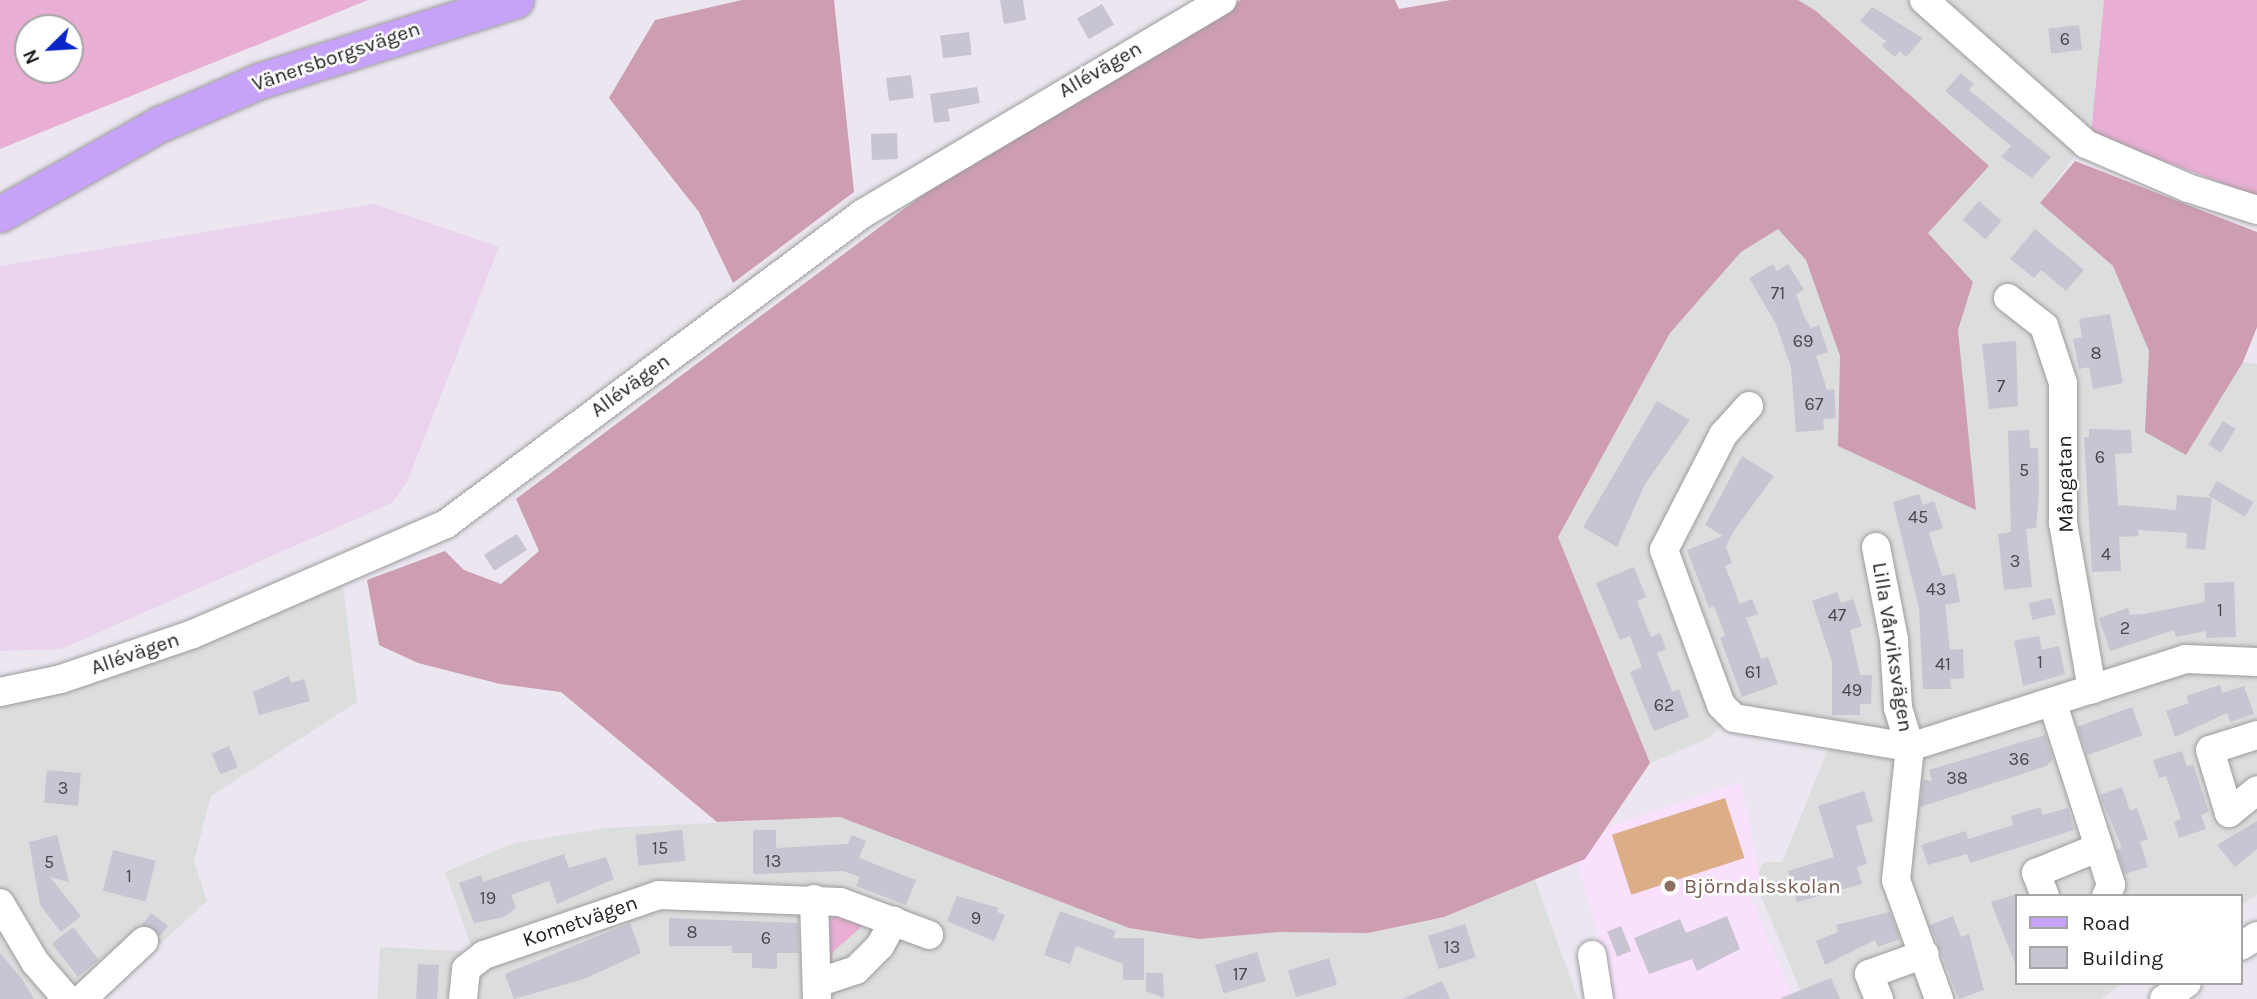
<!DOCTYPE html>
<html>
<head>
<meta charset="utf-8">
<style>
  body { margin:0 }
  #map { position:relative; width:2257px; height:999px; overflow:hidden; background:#ebe6f0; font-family:Karla,sans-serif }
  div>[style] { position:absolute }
  .residential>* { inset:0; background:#dcdddd; transform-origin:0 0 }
  .education>* { inset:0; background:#f9e1fe }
  .farmland>* { inset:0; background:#ebd2ed }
  .grass>* { inset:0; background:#e8aed3 }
  .forest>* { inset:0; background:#cd9db2 }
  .pitch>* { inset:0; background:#dbae88; transform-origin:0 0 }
  .building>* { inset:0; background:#c8c4d2; transform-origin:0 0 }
  .roads { filter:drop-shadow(0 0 2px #9c9c9c) drop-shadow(0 0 2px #9c9c9c) }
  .minor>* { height:28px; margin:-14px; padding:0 14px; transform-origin:14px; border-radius:14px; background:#fff }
  .major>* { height:35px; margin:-17.5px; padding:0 17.5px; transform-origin:17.5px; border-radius:17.5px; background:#c6a3f8 }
  .dots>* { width:19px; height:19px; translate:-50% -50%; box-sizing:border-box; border:4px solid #fff; border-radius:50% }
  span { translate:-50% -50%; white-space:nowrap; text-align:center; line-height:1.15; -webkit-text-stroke:5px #fff; paint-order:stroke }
  .number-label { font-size:18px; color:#49484c }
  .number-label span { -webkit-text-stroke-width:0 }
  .street-label { font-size:21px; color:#1f1f1f }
  .education-label { font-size:21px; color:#785e54 }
  .left { translate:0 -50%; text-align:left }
  .legend { position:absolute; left:2015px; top:894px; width:228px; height:91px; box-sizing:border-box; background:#fff; border:2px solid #a5a5a5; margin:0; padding:9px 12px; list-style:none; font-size:21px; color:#1f1f1f }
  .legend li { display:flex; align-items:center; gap:14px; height:35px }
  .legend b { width:35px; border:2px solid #a5a5a5 }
  .north { position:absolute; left:14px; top:14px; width:70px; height:70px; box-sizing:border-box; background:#fff; border:2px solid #a5a5a5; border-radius:50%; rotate:246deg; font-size:19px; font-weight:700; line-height:28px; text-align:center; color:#1f1f1f }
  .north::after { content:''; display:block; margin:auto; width:24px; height:32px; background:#0825c7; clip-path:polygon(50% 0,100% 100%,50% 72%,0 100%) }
</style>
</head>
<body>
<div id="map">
  <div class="residential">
    <div style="clip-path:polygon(1798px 0,2104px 0,2091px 134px,2040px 203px,2113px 266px,2149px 351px,2150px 388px,2217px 400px,2243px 362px,2257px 364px,2257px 894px,2241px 905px,2241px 896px,2017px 896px,2017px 983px,2124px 983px,2101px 999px,1804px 999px,1754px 879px,1764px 862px,1782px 862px,1837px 728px,1738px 709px,1709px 738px,1650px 763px,1558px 537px,1670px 333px,1741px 252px,1778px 228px,1806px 260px,1840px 356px,1838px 446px,1976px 509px,1958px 330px,1973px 282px,1928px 233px,1816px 11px)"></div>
    <div style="clip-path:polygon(343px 585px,357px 702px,211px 796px,194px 861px,207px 901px,156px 948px,74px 999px,0 999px,0 702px,102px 681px)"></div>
    <div style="clip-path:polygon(evenodd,840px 817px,1129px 928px,1199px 939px,1272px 920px,1444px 917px,1535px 880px,1578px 999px,470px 999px,479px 967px,445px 872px,515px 843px,607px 828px,840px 817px,830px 919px,868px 921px,833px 952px,830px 967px,830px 919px)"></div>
    <div style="left:380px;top:947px;width:82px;height:52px;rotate:3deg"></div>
  </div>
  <div class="education">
    <div style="clip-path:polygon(1741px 782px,1760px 878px,1750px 894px,1793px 999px,1607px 999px,1597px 928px,1577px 862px,1611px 826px)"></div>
  </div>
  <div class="farmland">
    <div style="clip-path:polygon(374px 204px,499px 247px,407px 482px,392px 503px,61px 649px,0 651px,0 266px)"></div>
  </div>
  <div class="grass">
    <div style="clip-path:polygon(evenodd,0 0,368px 0,0 149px,0 0,70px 28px,70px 70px,28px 70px,28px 28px,70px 28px)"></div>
    <div style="clip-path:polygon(2104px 0,2257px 0,2257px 196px,2091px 134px)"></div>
    <div style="clip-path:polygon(842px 913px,869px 920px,833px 952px,830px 969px,830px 919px)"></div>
  </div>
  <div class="forest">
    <div style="clip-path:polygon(742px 0,834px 0,854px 192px,733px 283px,699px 212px,609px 98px,655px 20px)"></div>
    <div style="clip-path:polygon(1241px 0,1395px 0,1399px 9px,1451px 0,1798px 0,1816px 11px,1989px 166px,1928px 233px,1973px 282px,1958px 330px,1976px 510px,1838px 446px,1840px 356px,1806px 260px,1778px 229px,1741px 252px,1670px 333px,1558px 537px,1650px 763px,1585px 859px,1444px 917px,1368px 933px,1279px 932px,1199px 939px,1129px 928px,840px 817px,717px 822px,561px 692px,500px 684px,418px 663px,379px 645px,367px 580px,445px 551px,464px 570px,501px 584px,539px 551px,516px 499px,948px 176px)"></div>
    <div style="clip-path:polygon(2075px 161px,2257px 232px,2257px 327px,2243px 362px,2186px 455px,2145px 432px,2149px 351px,2113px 266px,2040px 203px)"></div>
  </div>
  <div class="pitch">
    <div style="left:1725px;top:798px;width:63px;height:119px;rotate:72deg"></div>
  </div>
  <div class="building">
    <div style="clip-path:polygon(1000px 0,1023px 0,1026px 20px,1004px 24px)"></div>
    <div style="left:1102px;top:4px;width:24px;height:29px;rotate:60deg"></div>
    <div style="clip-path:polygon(1872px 7px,1923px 38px,1906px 57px,1900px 51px,1895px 57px,1882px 46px,1886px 41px,1860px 21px)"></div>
    <div style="left:2079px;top:25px;width:25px;height:31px;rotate:83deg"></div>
    <div style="left:969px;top:32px;width:23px;height:29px;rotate:83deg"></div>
    <div style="clip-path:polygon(1961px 73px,1974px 84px,1969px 90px,2051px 157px,2032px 178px,2001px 157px,2011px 146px,1945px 91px)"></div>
    <div style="left:911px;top:75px;width:23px;height:25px;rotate:83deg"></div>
    <div style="clip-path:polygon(977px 87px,980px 103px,948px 109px,950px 121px,934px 123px,930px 94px)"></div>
    <div style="left:897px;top:133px;width:26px;height:26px;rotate:88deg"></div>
    <div style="left:1979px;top:201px;width:30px;height:25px;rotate:41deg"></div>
    <div style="clip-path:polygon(2035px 229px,2084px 270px,2066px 291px,2041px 270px,2034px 278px,2010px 259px)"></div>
    <div style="clip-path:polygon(1773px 264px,1777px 271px,1788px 264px,1804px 290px,1796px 294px,1804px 316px,1811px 328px,1819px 325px,1828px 352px,1816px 356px,1827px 390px,1834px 389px,1836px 418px,1823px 419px,1824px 430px,1796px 432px,1791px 367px,1776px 324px,1749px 278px)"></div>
    <div style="clip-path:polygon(2110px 314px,2123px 383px,2093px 389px,2089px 367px,2079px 369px,2073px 339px,2082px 337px,2079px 319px)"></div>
    <div style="clip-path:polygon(2016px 341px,2018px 406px,1989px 409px,1982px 344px)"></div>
    <div style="clip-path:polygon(1657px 401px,1690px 420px,1645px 484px,1617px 547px,1583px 527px)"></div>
    <div style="left:2223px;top:421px;width:15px;height:28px;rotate:32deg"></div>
    <div style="clip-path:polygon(2089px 429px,2131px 430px,2132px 453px,2115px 454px,2118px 505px,2176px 510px,2177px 495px,2212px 498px,2205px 550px,2186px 548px,2187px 533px,2138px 530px,2139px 536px,2119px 537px,2121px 571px,2092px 572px,2084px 437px,2089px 437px)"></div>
    <div style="clip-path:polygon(2029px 430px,2030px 448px,2038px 448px,2039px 492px,2036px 528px,2026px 529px,2032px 587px,2004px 590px,1998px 534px,2011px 532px,2008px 431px)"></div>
    <div style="clip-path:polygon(1742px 456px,1774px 476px,1733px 532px,1726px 547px,1732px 563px,1725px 566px,1740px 604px,1752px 599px,1758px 614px,1746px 618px,1761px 659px,1768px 657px,1778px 684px,1742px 697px,1720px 638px,1725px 635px,1714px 606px,1709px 608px,1687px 550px,1723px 536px,1705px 525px)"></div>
    <div style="left:2217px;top:481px;width:42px;height:17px;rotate:30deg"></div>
    <div style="clip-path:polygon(1919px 494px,1923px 505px,1934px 501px,1943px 528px,1929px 533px,1942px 576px,1955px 573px,1960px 602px,1945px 605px,1950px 650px,1963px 649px,1964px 678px,1950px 679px,1951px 689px,1923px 689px,1919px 608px,1893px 502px)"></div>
    <div style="left:517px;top:534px;width:19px;height:39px;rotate:58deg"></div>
    <div style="clip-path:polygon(1634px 567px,1646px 597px,1637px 601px,1651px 637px,1660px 633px,1666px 649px,1657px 653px,1672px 692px,1679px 689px,1689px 717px,1654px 731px,1630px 672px,1642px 667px,1630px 636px,1620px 640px,1596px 583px)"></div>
    <div style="clip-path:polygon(2234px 582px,2236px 637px,2206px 638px,2206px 631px,2176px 637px,2174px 630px,2110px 651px,2099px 618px,2128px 608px,2130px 615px,2144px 614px,2205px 602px,2204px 583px)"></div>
    <div style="clip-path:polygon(1837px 592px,1841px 603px,1853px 599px,1862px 626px,1850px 630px,1860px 675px,1872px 675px,1871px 704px,1860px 704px,1860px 715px,1832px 715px,1832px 662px,1812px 601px)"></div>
    <div style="left:2052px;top:598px;width:17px;height:24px;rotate:77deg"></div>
    <div style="clip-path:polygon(2039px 636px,2042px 650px,2059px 646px,2065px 674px,2023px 686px,2014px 641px)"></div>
    <div style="clip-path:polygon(289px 676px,291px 683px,304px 679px,310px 701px,259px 715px,253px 692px)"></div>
    <div style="clip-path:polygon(2220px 685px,2222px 693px,2244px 686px,2254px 714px,2230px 722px,2227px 713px,2175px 737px,2166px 711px,2189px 703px,2186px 696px)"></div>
    <div style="left:2132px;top:707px;width:30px;height:58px;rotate:70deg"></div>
    <div style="clip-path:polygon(2045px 735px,2053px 760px,2046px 766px,1920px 807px,1923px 780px,1932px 781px,1929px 770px)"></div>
    <div style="left:229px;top:746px;width:23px;height:19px;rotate:67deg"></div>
    <div style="clip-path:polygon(2182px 751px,2187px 766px,2193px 764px,2209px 812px,2201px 815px,2206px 829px,2179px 838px,2174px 822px,2181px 819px,2166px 776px,2159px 778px,2153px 760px)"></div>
    <div style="left:47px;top:770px;width:34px;height:33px;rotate:5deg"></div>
    <div style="clip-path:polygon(2122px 787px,2130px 811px,2137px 808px,2148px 839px,2140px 842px,2148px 867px,2125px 874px,2117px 850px,2122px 848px,2100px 795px)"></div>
    <div style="clip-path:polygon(1864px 791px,1873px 821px,1856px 826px,1867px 864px,1857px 867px,1862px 884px,1797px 902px,1788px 871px,1834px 857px,1818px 806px)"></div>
    <div style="clip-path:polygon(2041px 807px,2042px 815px,2068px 808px,2074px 830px,1970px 863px,1967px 854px,1928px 865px,1921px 845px,1966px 831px,1968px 839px,2013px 825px,2011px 816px)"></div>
    <div style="clip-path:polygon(2257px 821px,2257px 849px,2235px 867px,2217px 845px)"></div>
    <div style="left:682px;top:830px;width:31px;height:47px;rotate:84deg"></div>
    <div style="clip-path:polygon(753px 830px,776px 830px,776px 848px,848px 844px,852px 835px,866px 841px,859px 858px,916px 880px,906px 905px,856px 886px,860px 877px,843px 871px,753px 874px)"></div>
    <div style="clip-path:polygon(57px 835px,69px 882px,50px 877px,81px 916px,61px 932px,40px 905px,29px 842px)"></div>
    <div style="left:113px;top:850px;width:44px;height:42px;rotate:14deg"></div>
    <div style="clip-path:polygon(564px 854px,569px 868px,606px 857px,614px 879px,557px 904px,549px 881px,511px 895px,516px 908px,504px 917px,474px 923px,459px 883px,481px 875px,483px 882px)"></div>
    <div style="clip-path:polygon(2017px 894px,2017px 966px,2016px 966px,1991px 902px)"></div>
    <div style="clip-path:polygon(957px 896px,999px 908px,997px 912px,1005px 915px,994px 941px,947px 921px)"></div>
    <div style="clip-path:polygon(1060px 911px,1116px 931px,1113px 938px,1144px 938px,1144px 980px,1123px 980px,1123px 964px,1076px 946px,1070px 964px,1044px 955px)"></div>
    <div style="clip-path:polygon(1890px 912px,1900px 939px,1878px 947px,1875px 940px,1825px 965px,1816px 941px,1838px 932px,1836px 925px)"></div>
    <div style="clip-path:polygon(151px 913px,168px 926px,160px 936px,142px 925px)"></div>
    <div style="clip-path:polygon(1727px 916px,1740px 949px,1697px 971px,1692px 959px,1649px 974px,1634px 938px,1680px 919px,1686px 933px)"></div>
    <div style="clip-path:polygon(1953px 916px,1961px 937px,1969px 934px,1984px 990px,1959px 999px,1930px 925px)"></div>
    <div style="clip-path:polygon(669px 918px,798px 923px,799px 953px,777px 953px,777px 969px,752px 968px,752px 953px,732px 953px,732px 946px,669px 946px)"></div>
    <div style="clip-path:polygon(630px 923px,641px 953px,584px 979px,514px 999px,505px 974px)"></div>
    <div style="left:1465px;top:924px;width:35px;height:39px;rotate:72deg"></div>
    <div style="left:1621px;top:926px;width:27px;height:15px;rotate:68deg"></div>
    <div style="left:73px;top:927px;width:42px;height:27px;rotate:52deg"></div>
    <div style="left:1257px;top:952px;width:30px;height:44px;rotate:73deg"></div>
    <div style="clip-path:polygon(0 953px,22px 979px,34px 999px,0 999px)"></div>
    <div style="left:1329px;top:958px;width:28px;height:43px;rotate:73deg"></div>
    <div style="left:418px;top:964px;width:21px;height:35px;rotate:3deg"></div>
    <div style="clip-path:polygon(1146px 973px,1163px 973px,1164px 998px,1146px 991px)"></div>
    <div style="clip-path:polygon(1831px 978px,1840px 999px,1781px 999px,1781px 998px)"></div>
    <div style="clip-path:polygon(1442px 981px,1450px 999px,1402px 999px)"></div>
  </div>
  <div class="roads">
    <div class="minor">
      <div style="left:1924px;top:0;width:217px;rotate:41.6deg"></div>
      <div style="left:2086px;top:144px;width:111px;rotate:23.3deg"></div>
      <div style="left:2188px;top:188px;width:72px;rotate:17.7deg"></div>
      <div style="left:2008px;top:298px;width:46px;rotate:37.9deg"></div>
      <div style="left:2044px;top:326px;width:60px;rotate:71.6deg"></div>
      <div style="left:2063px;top:383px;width:140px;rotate:90deg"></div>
      <div style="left:2063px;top:523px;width:169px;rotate:80.1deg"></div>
      <div style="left:1749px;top:406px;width:39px;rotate:132deg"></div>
      <div style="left:1723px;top:435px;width:129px;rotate:117.2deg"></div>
      <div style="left:1664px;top:550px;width:165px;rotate:69.8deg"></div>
      <div style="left:1721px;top:705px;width:18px;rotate:45deg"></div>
      <div style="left:1734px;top:718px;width:178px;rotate:9.4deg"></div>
      <div style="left:1910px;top:747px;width:289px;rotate:-17.7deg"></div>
      <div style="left:2185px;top:659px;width:72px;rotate:2.4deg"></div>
      <div style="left:1876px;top:547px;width:95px;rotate:79deg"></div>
      <div style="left:1894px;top:640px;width:68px;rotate:86.6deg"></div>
      <div style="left:1898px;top:708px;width:41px;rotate:72.9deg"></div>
      <div style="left:1910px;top:747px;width:134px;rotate:96deg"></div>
      <div style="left:1896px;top:880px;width:127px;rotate:70.1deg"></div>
      <div style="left:0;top:692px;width:62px;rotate:-12deg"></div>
      <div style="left:61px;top:679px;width:139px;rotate:-18.8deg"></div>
      <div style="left:193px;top:634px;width:276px;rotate:-23.5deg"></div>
      <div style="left:446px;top:524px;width:519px;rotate:-36.69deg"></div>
      <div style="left:862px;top:214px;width:419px;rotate:-30.7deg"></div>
      <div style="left:2053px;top:704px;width:190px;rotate:72.2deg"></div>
      <div style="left:2111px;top:885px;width:12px;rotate:114deg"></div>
      <div style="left:2257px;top:735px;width:49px;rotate:162.3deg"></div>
      <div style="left:2210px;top:750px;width:66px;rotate:73.2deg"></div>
      <div style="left:2229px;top:813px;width:36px;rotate:-39deg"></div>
      <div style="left:2045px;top:896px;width:25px;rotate:-111deg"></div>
      <div style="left:2036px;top:873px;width:66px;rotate:-22.3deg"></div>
      <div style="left:814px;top:899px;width:100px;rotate:88.3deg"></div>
      <div style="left:0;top:903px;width:69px;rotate:59.3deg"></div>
      <div style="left:35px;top:962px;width:49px;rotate:49.1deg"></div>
      <div style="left:2241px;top:946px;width:19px;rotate:-32deg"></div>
      <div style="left:1592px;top:955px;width:45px;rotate:81deg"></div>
      <div style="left:817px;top:983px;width:41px;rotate:-18.4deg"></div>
      <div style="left:856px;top:970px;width:34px;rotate:-45deg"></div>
      <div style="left:880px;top:946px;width:29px;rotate:-61deg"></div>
      <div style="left:82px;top:999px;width:85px;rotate:-43.1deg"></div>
      <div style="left:463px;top:999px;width:30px;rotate:-84deg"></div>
      <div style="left:466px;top:969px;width:23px;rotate:-38deg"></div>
      <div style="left:484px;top:955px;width:185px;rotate:-18.9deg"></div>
      <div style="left:659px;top:895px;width:181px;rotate:2.2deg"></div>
      <div style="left:840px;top:902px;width:95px;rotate:20.3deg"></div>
      <div style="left:1879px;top:999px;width:27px;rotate:-112deg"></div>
      <div style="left:1869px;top:974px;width:59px;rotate:-19.7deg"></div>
      <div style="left:2164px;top:999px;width:28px;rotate:-35deg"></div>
    </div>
    <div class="major">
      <div style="left:0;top:214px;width:184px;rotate:-29.4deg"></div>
      <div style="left:160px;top:124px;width:108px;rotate:-23.5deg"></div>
      <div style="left:259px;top:81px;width:269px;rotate:-17.5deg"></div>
    </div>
  </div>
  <div class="dots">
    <div style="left:1670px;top:886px;background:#8d6e63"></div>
  </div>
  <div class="number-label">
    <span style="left:2065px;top:39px">6</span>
    <span style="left:1778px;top:293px">71</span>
    <span style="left:1803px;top:341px">69</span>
    <span style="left:2096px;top:353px">8</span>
    <span style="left:2001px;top:386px">7</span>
    <span style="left:1814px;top:404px">67</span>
    <span style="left:2100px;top:457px">6</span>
    <span style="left:2024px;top:470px">5</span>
    <span style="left:1918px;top:517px">45</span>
    <span style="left:2106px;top:554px">4</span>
    <span style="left:2015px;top:561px">3</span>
    <span style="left:1936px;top:589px">43</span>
    <span style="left:2220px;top:610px">1</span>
    <span style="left:1837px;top:615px">47</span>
    <span style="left:2125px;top:628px">2</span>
    <span style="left:2040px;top:662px">1</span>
    <span style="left:1943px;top:664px">41</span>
    <span style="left:1753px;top:672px">61</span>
    <span style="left:1852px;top:690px">49</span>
    <span style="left:1664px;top:705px">62</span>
    <span style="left:2019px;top:759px">36</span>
    <span style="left:1957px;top:778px">38</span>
    <span style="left:63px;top:788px">3</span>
    <span style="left:660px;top:848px">15</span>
    <span style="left:773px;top:861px">13</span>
    <span style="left:49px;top:862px">5</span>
    <span style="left:129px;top:876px">1</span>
    <span style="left:488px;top:898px">19</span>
    <span style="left:976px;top:918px">9</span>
    <span style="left:692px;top:932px">8</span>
    <span style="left:766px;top:938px">6</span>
    <span style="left:1452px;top:947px">13</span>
    <span style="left:1240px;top:974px">17</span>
  </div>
  <div class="street-label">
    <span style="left:336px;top:56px;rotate:-19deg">Vänersborgsvägen</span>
    <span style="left:1100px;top:69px;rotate:-30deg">Allévägen</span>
    <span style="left:630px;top:385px;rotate:-36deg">Allévägen</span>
    <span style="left:2065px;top:484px;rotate:-91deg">Mångatan</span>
    <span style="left:1893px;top:647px;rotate:81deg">Lilla Vårviksvägen</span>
    <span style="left:135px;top:653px;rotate:-19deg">Allévägen</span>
    <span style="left:580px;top:921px;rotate:-19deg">Kometvägen</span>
  </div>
  <div class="education-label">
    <span class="left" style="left:1684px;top:886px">Björndalsskolan</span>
  </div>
  <ul class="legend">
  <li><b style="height:9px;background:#c6a3f8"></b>Road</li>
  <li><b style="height:19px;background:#c8c4d2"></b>Building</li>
  </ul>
  <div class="north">N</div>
</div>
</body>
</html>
